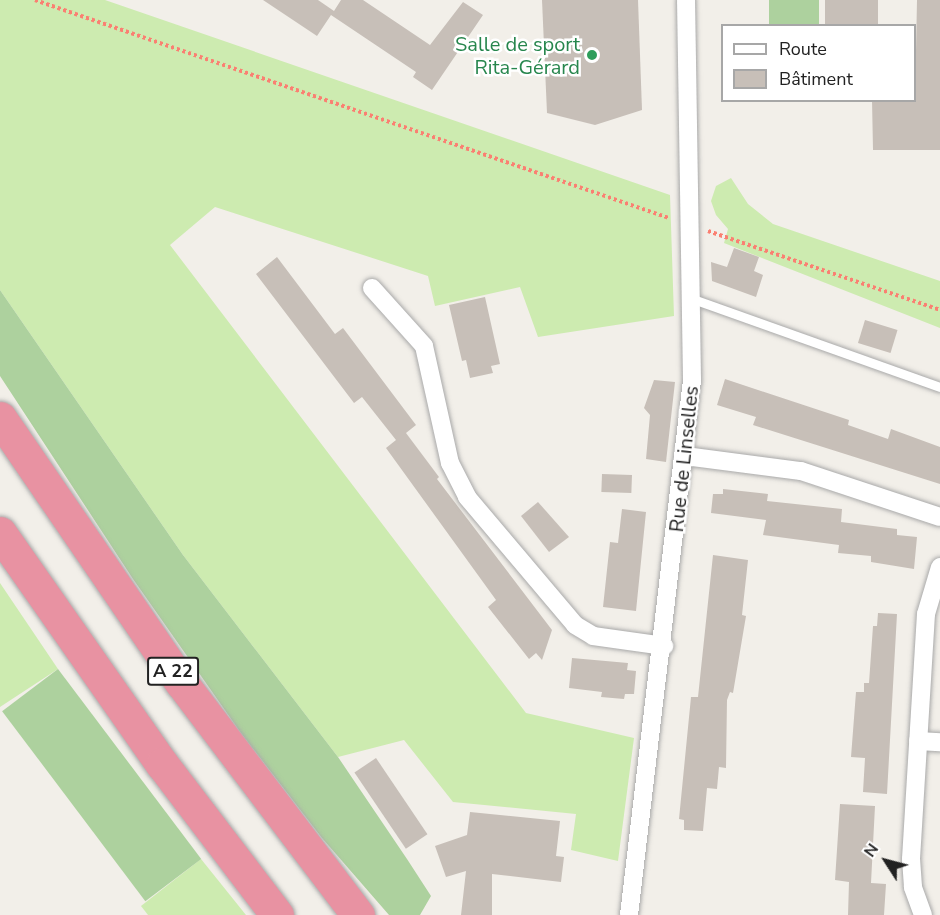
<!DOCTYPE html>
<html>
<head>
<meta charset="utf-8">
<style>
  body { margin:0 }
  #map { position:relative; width:940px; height:915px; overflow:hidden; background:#f2efe9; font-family:"Nunito Sans",sans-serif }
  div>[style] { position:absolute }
  .grass>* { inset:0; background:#cdebb0 }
  .forest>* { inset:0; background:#add19e; transform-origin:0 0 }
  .building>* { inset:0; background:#c7bfb8; transform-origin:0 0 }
  .path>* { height:4px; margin-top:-2px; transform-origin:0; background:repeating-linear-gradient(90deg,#fa8072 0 3px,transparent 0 6px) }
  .roads { filter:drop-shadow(0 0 2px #a9a9a9) drop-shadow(0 0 2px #a9a9a9) }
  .service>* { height:9px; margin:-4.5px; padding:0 4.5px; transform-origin:4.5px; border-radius:4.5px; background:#fff }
  .minor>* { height:18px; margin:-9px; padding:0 9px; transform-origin:9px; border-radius:9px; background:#fff }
  .motorway>* { height:33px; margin:-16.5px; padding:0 16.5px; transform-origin:16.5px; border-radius:16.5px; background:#e892a2 }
  .dots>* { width:16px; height:16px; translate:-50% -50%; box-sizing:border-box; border:3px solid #fff; border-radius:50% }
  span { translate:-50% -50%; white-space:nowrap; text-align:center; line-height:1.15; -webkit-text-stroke:5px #fff; paint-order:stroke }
  .shield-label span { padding:2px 4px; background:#fff; border:2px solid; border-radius:4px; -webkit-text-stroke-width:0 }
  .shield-label { font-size:18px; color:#222; font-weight:700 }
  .leisure-label { font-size:20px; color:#27864d }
  .right { translate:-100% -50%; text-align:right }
  .street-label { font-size:20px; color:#222 }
  .legend { position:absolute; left:721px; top:24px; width:195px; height:78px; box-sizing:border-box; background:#fff; border:2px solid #a7a7a7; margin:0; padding:8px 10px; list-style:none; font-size:18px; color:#222 }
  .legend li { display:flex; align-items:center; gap:12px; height:30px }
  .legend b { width:30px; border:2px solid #a7a7a7 }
  .north { position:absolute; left:856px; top:831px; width:60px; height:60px; -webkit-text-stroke:4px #fff; paint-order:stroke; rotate:306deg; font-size:16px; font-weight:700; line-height:24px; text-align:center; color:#222 }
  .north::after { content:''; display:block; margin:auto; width:21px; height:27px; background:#222; clip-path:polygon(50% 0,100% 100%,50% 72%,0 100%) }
</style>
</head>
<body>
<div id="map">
  <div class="grass">
    <div style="clip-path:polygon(0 0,105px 0,670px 195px,674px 316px,538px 337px,520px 287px,435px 306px,428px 276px,215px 207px,170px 245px,526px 713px,634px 738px,618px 861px,571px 850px,576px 814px,453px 802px,404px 740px,338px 757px,183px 555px,0 290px)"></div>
    <div style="clip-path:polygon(731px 178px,748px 204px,773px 224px,940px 281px,940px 328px,724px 243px,728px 229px,716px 215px,711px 201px,716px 186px)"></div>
    <div style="clip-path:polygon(0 583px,58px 669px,0 707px)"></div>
    <div style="clip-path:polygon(201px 859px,246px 915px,148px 915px,141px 906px)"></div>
  </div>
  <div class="forest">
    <div style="left:769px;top:0;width:50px;height:25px"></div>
    <div style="clip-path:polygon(0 290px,183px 555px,338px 757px,407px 859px,431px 896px,420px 915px,389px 915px,322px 838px,241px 733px,133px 579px,0 376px)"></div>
    <div style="left:58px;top:669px;width:238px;height:70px;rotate:53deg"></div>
  </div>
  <div class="building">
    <div style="clip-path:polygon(263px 0,318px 0,334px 11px,341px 0,363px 0,430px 45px,463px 2px,483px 15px,432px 90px,413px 77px,416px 72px,331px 15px,317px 36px)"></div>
    <div style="clip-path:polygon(542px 0,638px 0,642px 110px,595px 125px,547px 113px)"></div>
    <div style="left:825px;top:0;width:53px;height:26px"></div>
    <div style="clip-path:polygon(917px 0,940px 0,940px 150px,873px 150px,872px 100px,915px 100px)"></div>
    <div style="clip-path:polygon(734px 248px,759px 257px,754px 271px,763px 275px,756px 297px,712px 281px,711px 262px,727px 267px)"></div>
    <div style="clip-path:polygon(277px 257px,335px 334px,343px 328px,416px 425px,406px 433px,439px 477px,437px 479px,552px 630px,542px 660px,536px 653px,529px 659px,488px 607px,496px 600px,386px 448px,396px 440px,362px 397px,354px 403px,256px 274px)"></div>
    <div style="clip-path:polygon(485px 297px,500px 364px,491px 366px,493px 373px,470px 378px,466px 360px,462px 361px,449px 305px)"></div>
    <div style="left:865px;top:320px;width:34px;height:24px;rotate:17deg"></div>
    <div style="clip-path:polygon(725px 379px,849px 420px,848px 425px,888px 439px,891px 429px,940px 447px,940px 484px,753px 425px,756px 417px,717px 405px)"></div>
    <div style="clip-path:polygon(654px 380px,675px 382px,666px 462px,646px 459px,650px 415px,644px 408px)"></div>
    <div style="left:602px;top:474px;width:30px;height:18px;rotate:2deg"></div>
    <div style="clip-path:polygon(723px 489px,768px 494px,767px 501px,842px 509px,841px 522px,897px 529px,897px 535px,917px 537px,914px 569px,871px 562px,871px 556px,838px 553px,839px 545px,763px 535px,766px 520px,711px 513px,713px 494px,723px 494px)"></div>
    <div style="clip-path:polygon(538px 502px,569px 537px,549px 552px,521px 516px)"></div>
    <div style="clip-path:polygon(622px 509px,646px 512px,636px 611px,603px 607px,610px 542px,618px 543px)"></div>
    <div style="clip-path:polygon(713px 555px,748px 560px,742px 615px,746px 616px,733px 693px,730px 692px,727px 700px,726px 768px,719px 767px,717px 789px,707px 788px,703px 831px,684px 830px,684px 820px,679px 819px,691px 697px,698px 697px)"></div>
    <div style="clip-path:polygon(878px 613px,897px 614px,887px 794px,863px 792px,865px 758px,851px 757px,856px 692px,864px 692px,864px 683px,869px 683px,873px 626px,877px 626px)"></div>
    <div style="clip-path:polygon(572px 658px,628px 663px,627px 670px,636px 671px,634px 694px,625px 694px,624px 699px,601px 697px,602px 692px,569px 688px)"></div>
    <div style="left:376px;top:758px;width:92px;height:26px;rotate:56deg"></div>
    <div style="clip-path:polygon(840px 804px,875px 806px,871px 883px,886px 884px,884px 915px,848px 915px,849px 882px,835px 880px)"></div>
    <div style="clip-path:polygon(470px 812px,560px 821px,556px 856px,564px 857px,561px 882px,492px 874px,492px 915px,461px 915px,466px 871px,446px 877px,435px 846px,467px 835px)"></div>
  </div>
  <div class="path">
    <div style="left:35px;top:0;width:670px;rotate:18.98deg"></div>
    <div style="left:708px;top:231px;width:245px;rotate:18.8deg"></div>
  </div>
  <div class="roads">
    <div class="service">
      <div style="left:693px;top:299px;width:262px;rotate:19.6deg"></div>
    </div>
    <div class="minor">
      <div style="left:372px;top:288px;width:78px;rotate:48.1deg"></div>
      <div style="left:424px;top:346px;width:120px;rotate:77.5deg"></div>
      <div style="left:450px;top:463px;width:38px;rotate:63deg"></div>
      <div style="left:467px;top:497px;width:167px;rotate:49.8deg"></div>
      <div style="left:575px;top:625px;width:21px;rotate:31deg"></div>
      <div style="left:593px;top:636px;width:72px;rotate:8deg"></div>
      <div style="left:685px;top:456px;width:117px;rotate:7.4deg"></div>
      <div style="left:801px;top:471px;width:146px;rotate:18.3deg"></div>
      <div style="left:918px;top:741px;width:22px;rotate:3deg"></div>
      <div style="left:629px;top:915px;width:539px;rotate:-83.28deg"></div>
      <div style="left:692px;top:380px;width:380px;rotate:-90.9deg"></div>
      <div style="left:923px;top:915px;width:30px;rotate:-110deg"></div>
      <div style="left:913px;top:887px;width:28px;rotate:-94deg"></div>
      <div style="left:911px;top:859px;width:245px;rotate:-86.5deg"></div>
      <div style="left:926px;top:614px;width:49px;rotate:-73.4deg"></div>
    </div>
    <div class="motorway">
      <div style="left:0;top:418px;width:320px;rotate:55.6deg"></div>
      <div style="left:181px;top:682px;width:293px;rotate:52.8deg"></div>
      <div style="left:0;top:533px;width:282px;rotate:55deg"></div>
      <div style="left:162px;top:764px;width:190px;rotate:52.7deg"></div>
    </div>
  </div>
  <div class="dots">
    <div style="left:592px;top:55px;background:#2e9e5b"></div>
  </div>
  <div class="shield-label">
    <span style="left:173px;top:671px">A 22</span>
  </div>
  <div class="leisure-label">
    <span class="right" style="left:580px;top:56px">Salle de sport<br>Rita-Gérard</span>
  </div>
  <div class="street-label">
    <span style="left:684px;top:459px;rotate:-84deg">Rue de Linselles</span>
  </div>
  <ul class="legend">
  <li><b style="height:8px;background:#fff"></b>Route</li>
  <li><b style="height:16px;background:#c7bfb8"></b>Bâtiment</li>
  </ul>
  <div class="north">N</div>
</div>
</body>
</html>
